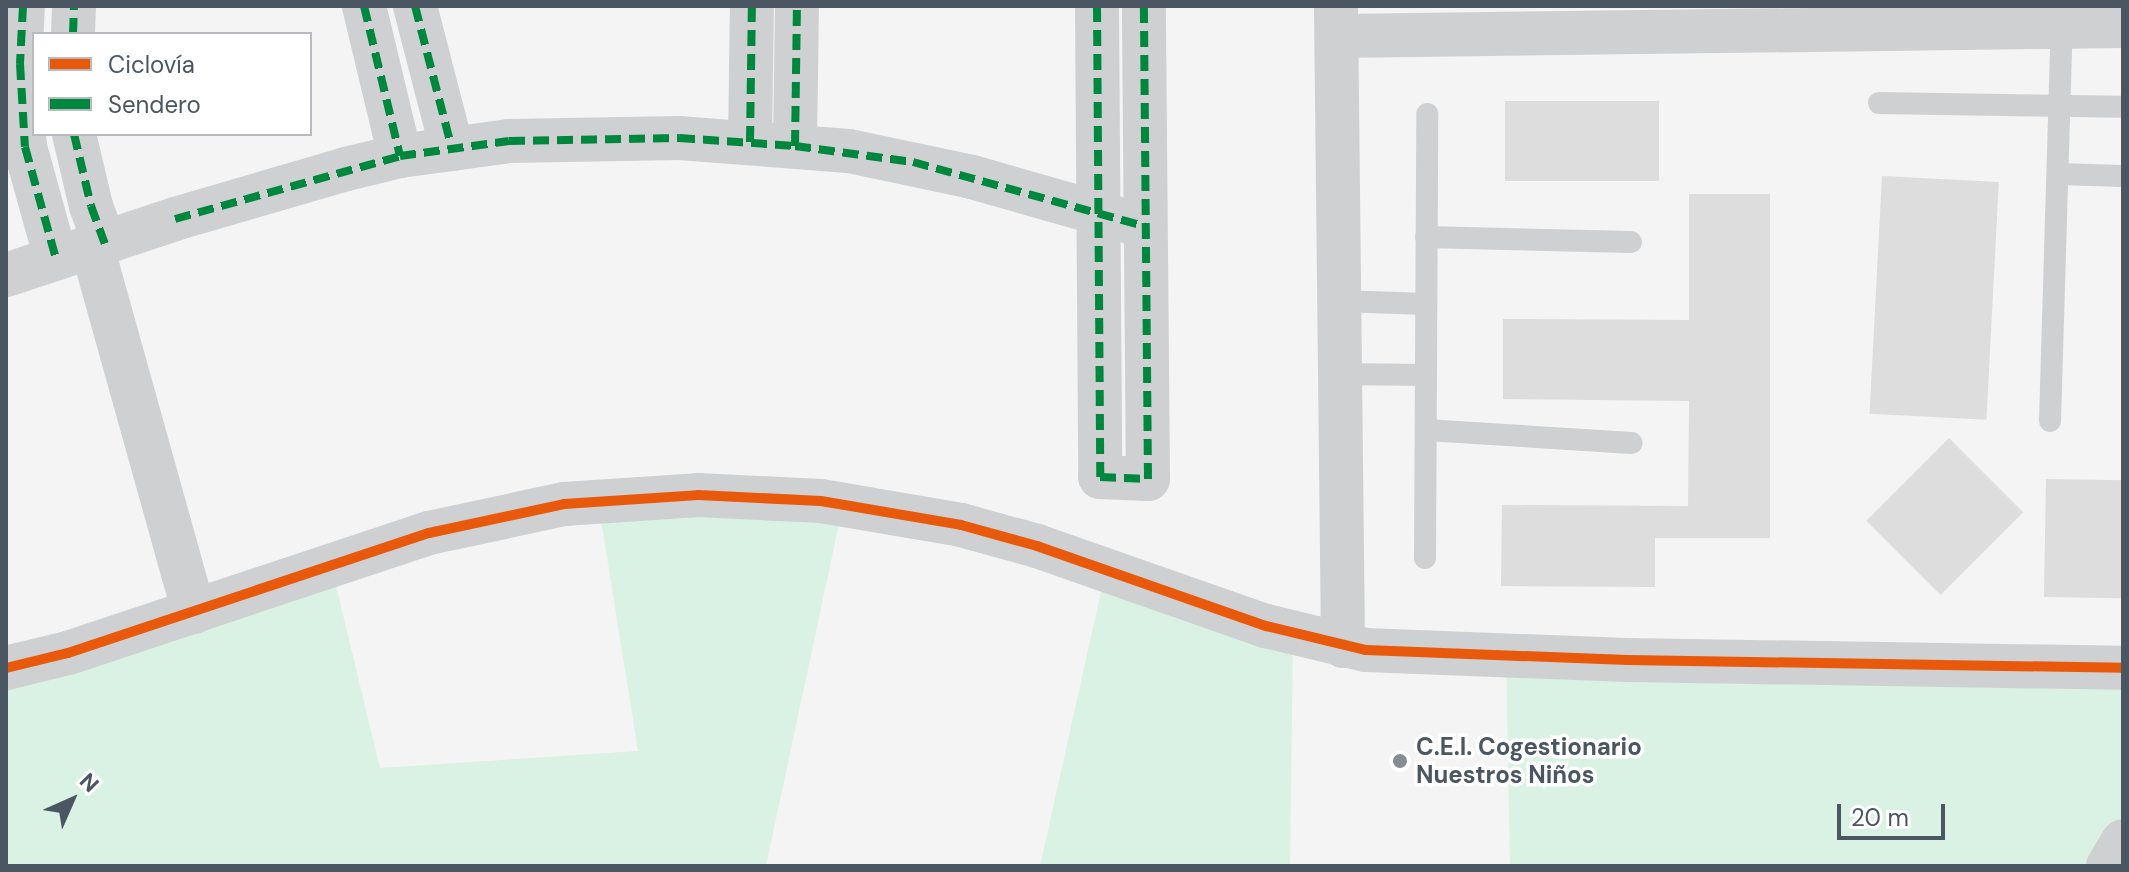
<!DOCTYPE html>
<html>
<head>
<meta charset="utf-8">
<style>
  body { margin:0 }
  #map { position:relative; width:2129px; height:872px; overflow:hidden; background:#f4f4f4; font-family:"DM Sans",sans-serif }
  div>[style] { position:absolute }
  .green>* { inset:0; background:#d9f2e3 }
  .building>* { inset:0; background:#ddddde; transform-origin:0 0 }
  .lane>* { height:22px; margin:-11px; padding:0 11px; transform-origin:11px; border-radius:11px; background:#ced0d2 }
  .street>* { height:44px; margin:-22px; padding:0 22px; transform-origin:22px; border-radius:22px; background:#ced0d2 }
  .quiet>* { height:8px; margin-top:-4px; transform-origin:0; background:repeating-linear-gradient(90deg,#00873e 0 16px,transparent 0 24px) }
  .cycleway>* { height:10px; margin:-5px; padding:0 5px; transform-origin:5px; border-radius:5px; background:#e8590c }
  .dots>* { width:22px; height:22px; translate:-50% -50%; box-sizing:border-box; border:4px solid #fff; border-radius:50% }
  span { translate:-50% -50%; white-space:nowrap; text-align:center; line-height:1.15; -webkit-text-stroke:7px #fff; paint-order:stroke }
  .poi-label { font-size:24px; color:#4a5661; font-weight:700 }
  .left { translate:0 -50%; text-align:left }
  .frame { position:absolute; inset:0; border:8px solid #4a5661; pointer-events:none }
  .legend { position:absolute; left:32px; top:32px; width:280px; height:104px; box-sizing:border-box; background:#fff; border:2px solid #b7bbc0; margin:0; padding:10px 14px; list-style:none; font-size:24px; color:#4a5661 }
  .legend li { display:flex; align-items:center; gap:16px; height:40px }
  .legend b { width:40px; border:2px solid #b7bbc0 }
  .north { position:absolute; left:32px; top:760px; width:80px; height:80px; -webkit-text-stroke:6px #fff; paint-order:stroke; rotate:45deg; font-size:22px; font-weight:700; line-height:32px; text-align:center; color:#4a5661 }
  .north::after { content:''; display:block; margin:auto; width:28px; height:36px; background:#4a5661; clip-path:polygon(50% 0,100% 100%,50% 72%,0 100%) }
  .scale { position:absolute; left:1837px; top:804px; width:108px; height:36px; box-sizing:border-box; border:4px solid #4a5661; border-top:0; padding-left:10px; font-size:24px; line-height:28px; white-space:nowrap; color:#4a5661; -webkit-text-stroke:6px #fff; paint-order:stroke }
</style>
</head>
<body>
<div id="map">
  <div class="green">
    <div style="clip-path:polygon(598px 501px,843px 505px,766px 866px,6px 866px,6px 668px,331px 565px,380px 768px,638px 751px)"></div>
    <div style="clip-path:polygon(1106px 569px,1293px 633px,1290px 866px,1040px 866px)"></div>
    <div style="clip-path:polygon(1506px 656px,2123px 668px,2123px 841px,2108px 866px,1510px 866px)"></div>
  </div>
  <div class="building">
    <div style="left:1505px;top:101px;width:154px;height:80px"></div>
    <div style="left:1882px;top:176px;width:117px;height:238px;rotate:3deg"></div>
    <div style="clip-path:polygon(1689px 194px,1770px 194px,1770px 538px,1655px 538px,1655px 587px,1501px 586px,1502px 505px,1688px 506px,1689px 401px,1503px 399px,1503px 319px,1689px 320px)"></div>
    <div style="left:1949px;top:438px;width:105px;height:117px;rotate:45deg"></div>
    <div style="left:2046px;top:479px;width:77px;height:118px;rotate:1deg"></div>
  </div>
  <div class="lane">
    <div style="left:1879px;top:103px;width:244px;rotate:0.9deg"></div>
    <div style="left:2058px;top:174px;width:65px;rotate:1.8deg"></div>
    <div style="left:1426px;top:237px;width:205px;rotate:1.4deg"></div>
    <div style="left:1339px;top:301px;width:87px;rotate:2deg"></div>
    <div style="left:1340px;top:374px;width:86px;rotate:0.7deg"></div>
    <div style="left:2050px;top:421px;width:394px;rotate:-88.3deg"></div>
    <div style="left:1426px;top:430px;width:206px;rotate:3.6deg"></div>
    <div style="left:1425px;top:558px;width:444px;rotate:-89.7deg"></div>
  </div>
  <div class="street">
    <div style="left:23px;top:6px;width:58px;rotate:93deg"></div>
    <div style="left:20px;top:64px;width:83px;rotate:86.6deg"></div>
    <div style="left:25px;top:147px;width:116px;rotate:74.5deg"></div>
    <div style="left:364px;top:6px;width:154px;rotate:76.5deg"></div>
    <div style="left:415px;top:6px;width:148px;rotate:75.5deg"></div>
    <div style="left:1097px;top:6px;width:471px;rotate:89.6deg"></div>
    <div style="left:1100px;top:477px;width:48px;rotate:2.4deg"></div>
    <div style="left:1148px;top:479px;width:473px;rotate:-90.5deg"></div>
    <div style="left:1336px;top:8px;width:638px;rotate:89.37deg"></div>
    <div style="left:73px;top:34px;width:28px;rotate:-88deg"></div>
    <div style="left:1337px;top:36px;width:786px;rotate:-0.73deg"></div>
    <div style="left:74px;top:134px;width:74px;rotate:76.7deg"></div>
    <div style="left:91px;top:206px;width:40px;rotate:69.8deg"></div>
    <div style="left:750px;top:142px;width:136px;rotate:-89.2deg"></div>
    <div style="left:795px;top:146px;width:140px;rotate:-89.2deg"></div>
    <div style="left:92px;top:247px;width:379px;rotate:74.4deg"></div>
    <div style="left:6px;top:275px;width:178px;rotate:-18.3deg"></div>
    <div style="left:175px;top:219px;width:178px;rotate:-16.3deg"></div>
    <div style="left:346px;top:169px;width:56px;rotate:-13.5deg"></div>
    <div style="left:400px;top:156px;width:110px;rotate:-7.8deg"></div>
    <div style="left:509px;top:141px;width:170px;rotate:-1deg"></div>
    <div style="left:679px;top:138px;width:170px;rotate:4.4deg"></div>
    <div style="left:849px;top:151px;width:126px;rotate:11.9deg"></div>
    <div style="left:972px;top:177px;width:179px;rotate:15.9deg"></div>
    <div style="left:6px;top:668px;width:64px;rotate:-13.6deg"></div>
    <div style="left:68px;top:653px;width:380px;rotate:-18.4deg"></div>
    <div style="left:429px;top:533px;width:138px;rotate:-12.1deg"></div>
    <div style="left:564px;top:504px;width:134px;rotate:-3.8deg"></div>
    <div style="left:698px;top:495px;width:123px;rotate:2.8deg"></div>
    <div style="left:821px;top:501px;width:142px;rotate:9.7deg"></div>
    <div style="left:961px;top:525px;width:79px;rotate:15.4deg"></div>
    <div style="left:1037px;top:546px;width:243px;rotate:19.3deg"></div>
    <div style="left:1266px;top:626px;width:103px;rotate:13.5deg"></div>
    <div style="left:1366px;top:650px;width:262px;rotate:2.2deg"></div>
    <div style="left:1628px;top:660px;width:495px;rotate:0.9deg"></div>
    <div style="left:2108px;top:866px;width:29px;rotate:-59deg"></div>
  </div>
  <div class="quiet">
    <div style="left:23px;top:6px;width:58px;rotate:93deg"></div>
    <div style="left:20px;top:64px;width:83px;rotate:86.6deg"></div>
    <div style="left:25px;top:147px;width:116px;rotate:74.5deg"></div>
    <div style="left:364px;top:6px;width:154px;rotate:76.5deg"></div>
    <div style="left:415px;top:6px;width:148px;rotate:75.5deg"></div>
    <div style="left:1097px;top:6px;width:471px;rotate:89.6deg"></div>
    <div style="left:1100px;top:477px;width:48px;rotate:2.4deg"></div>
    <div style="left:1148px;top:479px;width:473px;rotate:-90.5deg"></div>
    <div style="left:73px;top:34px;width:28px;rotate:-88deg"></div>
    <div style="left:74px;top:134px;width:74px;rotate:76.7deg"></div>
    <div style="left:91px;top:206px;width:40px;rotate:69.8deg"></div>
    <div style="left:750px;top:142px;width:136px;rotate:-89.2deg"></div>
    <div style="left:795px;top:146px;width:140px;rotate:-89.2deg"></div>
    <div style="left:175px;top:219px;width:234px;rotate:-15.6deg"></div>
    <div style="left:400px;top:156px;width:110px;rotate:-7.8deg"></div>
    <div style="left:509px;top:141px;width:170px;rotate:-1deg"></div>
    <div style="left:679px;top:138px;width:116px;rotate:3.9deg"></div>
    <div style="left:795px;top:146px;width:119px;rotate:7.7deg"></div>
    <div style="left:913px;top:162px;width:240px;rotate:15.5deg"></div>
  </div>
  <div class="cycleway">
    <div style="left:6px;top:668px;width:64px;rotate:-13.6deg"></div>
    <div style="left:68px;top:653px;width:380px;rotate:-18.4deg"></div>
    <div style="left:429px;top:533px;width:138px;rotate:-12.1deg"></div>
    <div style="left:564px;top:504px;width:134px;rotate:-3.8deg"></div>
    <div style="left:698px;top:495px;width:123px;rotate:2.8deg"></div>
    <div style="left:821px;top:501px;width:142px;rotate:9.7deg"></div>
    <div style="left:961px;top:525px;width:79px;rotate:15.4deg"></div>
    <div style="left:1037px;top:546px;width:243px;rotate:19.3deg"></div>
    <div style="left:1266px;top:626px;width:103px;rotate:13.5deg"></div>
    <div style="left:1366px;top:650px;width:262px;rotate:2.2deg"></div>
    <div style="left:1628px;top:660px;width:495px;rotate:0.9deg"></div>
  </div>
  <div class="dots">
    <div style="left:1400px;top:761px;background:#868d94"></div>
  </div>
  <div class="poi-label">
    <span class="left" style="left:1416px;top:761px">C.E.I. Cogestionario<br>Nuestros Niños</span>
  </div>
  <div class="frame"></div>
  <ul class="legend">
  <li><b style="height:10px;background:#e8590c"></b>Ciclovía</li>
  <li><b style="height:10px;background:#00873e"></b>Sendero</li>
  </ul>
  <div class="north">N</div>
  <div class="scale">20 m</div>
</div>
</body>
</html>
